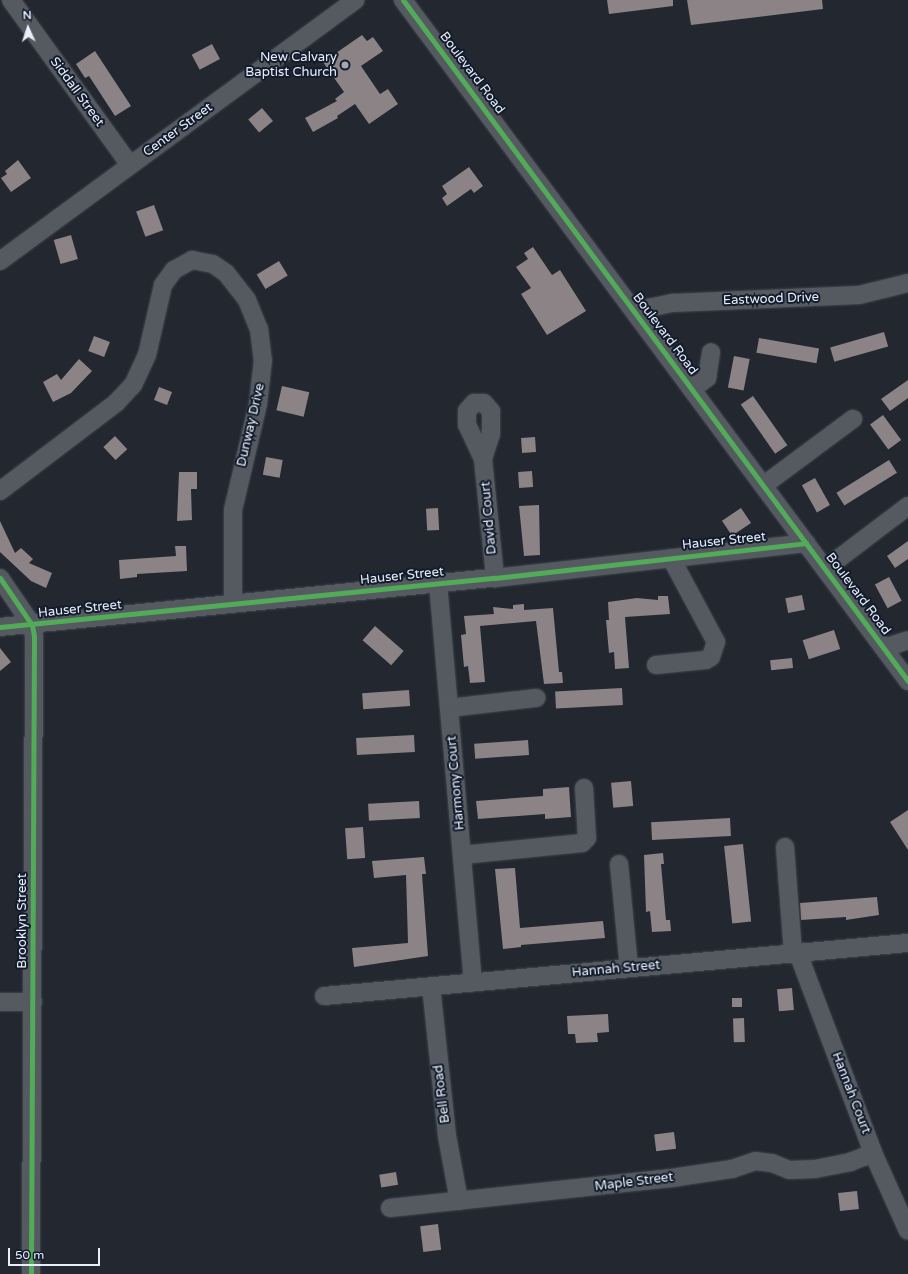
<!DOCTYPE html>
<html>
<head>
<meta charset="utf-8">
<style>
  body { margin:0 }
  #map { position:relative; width:908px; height:1274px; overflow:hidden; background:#222730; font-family:"Varela Round",sans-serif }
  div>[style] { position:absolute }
  .building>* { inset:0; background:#8b8385; transform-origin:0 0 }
  .roads { filter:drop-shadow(0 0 1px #41454d) drop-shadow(0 0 1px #41454d) }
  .minor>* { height:18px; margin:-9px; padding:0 9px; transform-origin:9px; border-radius:9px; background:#555a61 }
  .cycleway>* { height:5px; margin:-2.5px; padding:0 2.5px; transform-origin:2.5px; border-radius:2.5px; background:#51ab58 }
  .dots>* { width:11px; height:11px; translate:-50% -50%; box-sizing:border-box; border:2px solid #131c2c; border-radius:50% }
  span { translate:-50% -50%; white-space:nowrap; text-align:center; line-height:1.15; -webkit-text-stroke:4px #131c2c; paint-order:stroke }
  .poi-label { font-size:13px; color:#e8eefa }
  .right { translate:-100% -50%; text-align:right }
  .street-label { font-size:13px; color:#e8eefa }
  .north { position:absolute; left:8px; top:8px; width:40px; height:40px; -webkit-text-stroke:3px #131c2c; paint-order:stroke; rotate:357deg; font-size:11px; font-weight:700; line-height:16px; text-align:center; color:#e8eefa }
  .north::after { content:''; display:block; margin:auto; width:14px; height:18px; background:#e8eefa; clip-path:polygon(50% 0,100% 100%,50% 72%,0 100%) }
  .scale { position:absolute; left:8px; top:1248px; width:92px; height:18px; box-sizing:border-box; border:2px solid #e8eefa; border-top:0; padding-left:5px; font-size:12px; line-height:14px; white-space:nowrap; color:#e8eefa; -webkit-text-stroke:3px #131c2c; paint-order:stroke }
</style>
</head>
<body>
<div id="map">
  <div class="building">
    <div style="clip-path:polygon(607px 0,673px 0,673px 6px,609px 14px)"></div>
    <div style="clip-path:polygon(687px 0,822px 0,823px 9px,691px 25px)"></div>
    <div style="clip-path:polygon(362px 35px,367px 41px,373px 37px,383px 51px,361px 66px,380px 94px,388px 89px,398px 104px,369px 124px,355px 104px,337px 116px,338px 118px,313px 132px,305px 118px,337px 101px,335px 99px,344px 92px,323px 62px)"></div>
    <div style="left:212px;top:44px;width:17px;height:23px;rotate:62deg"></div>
    <div style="clip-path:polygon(95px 51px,131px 106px,115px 116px,89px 76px,85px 78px,76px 64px)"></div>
    <div style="left:262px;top:108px;width:17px;height:18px;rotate:50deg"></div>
    <div style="clip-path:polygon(18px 160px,31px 178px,11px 192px,1px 178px,7px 174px,5px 171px)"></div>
    <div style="clip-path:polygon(469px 167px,483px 186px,474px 193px,471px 189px,447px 206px,442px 198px,447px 194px,442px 186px)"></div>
    <div style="left:154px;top:205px;width:27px;height:19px;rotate:70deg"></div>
    <div style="left:71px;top:235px;width:25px;height:18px;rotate:74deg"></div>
    <div style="clip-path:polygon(533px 247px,552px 275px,560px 270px,586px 311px,547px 335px,521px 294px,531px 288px,516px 267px,528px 259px,524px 253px)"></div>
    <div style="left:279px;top:261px;width:17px;height:26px;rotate:59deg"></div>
    <div style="left:884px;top:332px;width:15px;height:56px;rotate:74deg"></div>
    <div style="left:94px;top:336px;width:17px;height:16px;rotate:21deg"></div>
    <div style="left:759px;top:338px;width:61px;height:15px;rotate:10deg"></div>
    <div style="left:734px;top:356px;width:16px;height:32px;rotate:11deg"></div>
    <div style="clip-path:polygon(79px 359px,92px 371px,71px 393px,53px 402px,43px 382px,57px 374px,61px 380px)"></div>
    <div style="clip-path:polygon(908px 380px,908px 398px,890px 411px,881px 399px)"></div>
    <div style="left:282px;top:386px;width:28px;height:25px;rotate:13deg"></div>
    <div style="left:159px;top:387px;width:14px;height:14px;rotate:21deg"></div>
    <div style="left:753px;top:396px;width:60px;height:15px;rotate:55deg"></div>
    <div style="left:883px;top:415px;width:31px;height:16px;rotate:54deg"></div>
    <div style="left:115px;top:436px;width:18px;height:16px;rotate:47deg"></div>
    <div style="left:535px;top:437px;width:15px;height:14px;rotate:86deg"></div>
    <div style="left:266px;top:457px;width:17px;height:18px;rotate:10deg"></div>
    <div style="left:889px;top:460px;width:15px;height:62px;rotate:58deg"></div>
    <div style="left:532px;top:471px;width:16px;height:14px;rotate:86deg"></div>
    <div style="clip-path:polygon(179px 472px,197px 472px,197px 489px,191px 489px,192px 520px,177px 521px)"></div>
    <div style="left:815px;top:478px;width:31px;height:15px;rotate:61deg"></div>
    <div style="clip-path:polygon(539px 505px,540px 555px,524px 556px,519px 506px)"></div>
    <div style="left:438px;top:508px;width:22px;height:12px;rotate:87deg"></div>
    <div style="left:741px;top:508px;width:18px;height:23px;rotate:56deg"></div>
    <div style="clip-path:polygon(0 521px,15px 553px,21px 548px,33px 559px,29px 563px,52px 573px,46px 588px,31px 581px,0 552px)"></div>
    <div style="clip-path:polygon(908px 541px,908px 559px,895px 568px,887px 556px)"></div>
    <div style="clip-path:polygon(175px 546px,186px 546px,187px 571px,137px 574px,137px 577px,120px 579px,119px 560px,176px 556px)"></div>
    <div style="left:889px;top:577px;width:27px;height:16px;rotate:62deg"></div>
    <div style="left:802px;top:595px;width:15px;height:17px;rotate:79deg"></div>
    <div style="clip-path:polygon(658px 596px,668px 596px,670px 614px,625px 617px,629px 668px,615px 669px,614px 652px,609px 653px,606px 620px,609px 620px,608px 602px,637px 598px,658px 600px)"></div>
    <div style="clip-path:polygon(524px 604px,524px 610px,553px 608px,559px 672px,562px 672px,563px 683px,544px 684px,536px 621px,480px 626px,485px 682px,470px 683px,468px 666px,464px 667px,461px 635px,466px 634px,464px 616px,494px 614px,493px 607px,513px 609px,513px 605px)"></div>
    <div style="left:375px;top:626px;width:38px;height:19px;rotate:41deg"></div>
    <div style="left:834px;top:630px;width:20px;height:33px;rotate:72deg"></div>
    <div style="clip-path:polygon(0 648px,11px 662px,0 671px)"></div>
    <div style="left:792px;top:658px;width:10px;height:22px;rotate:84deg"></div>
    <div style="left:622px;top:688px;width:17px;height:67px;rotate:87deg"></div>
    <div style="left:409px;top:690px;width:16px;height:47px;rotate:86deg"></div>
    <div style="left:414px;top:735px;width:17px;height:58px;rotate:87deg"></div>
    <div style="left:528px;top:740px;width:15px;height:54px;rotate:86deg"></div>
    <div style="left:631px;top:781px;width:25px;height:20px;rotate:85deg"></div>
    <div style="clip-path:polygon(569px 787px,571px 817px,545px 819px,545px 814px,478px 819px,476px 801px,543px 796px,543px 789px)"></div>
    <div style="left:419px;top:801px;width:17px;height:51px;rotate:87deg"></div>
    <div style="clip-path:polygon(908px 810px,908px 850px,890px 822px)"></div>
    <div style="left:730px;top:818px;width:18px;height:79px;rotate:87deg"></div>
    <div style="left:363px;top:827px;width:31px;height:18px;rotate:86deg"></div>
    <div style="left:743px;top:844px;width:78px;height:19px;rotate:84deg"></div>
    <div style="clip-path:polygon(663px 853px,664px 864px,661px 864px,666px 920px,670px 920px,671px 931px,652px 932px,650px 911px,646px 912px,644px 855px)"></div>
    <div style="clip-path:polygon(424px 857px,426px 874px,422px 874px,428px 956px,354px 967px,352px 948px,408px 943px,406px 875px,374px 878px,372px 861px)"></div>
    <div style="clip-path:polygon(515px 868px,520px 928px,603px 921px,605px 938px,521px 945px,521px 947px,503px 949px,495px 869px)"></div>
    <div style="clip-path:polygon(877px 897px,879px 915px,846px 920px,846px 917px,801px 920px,800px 903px)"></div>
    <div style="left:792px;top:988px;width:22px;height:15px;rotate:85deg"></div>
    <div style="left:732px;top:998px;width:10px;height:9px"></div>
    <div style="clip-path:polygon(608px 1014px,609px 1032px,597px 1033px,598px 1042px,576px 1043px,575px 1034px,568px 1034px,567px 1016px)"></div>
    <div style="left:744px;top:1018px;width:24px;height:11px;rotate:88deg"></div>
    <div style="left:674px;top:1132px;width:17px;height:20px;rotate:83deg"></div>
    <div style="left:396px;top:1172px;width:13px;height:17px;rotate:81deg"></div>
    <div style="left:857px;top:1191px;width:18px;height:19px;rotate:84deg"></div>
    <div style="left:438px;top:1224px;width:26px;height:18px;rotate:83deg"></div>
  </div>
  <div class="roads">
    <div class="minor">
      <div style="left:11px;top:0;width:203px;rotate:54.2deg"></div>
      <div style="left:403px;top:0;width:848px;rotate:53.44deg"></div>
      <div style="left:0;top:261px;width:441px;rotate:-36.3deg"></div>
      <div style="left:634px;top:311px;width:40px;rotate:-12deg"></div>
      <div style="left:673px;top:303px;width:186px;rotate:-2.5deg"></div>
      <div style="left:859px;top:295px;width:50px;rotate:-13.8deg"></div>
      <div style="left:692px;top:389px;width:19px;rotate:-36deg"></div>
      <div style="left:707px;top:378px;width:26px;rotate:-81deg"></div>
      <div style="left:474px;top:403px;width:10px"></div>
      <div style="left:484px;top:403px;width:11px;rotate:49deg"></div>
      <div style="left:491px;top:411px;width:23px;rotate:90deg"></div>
      <div style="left:491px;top:434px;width:26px;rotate:108deg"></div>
      <div style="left:483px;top:459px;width:38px;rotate:-115deg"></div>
      <div style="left:467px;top:425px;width:14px;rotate:-90deg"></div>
      <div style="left:467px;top:411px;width:11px;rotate:-49deg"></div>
      <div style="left:483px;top:459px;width:120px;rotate:84.2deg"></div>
      <div style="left:764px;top:485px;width:111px;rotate:-36.6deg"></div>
      <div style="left:0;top:491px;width:146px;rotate:-37.2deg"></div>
      <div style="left:116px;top:403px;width:25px;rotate:-47deg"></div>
      <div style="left:133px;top:385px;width:33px;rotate:-65deg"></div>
      <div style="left:147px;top:355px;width:72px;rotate:-77.1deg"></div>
      <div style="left:163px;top:285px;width:19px;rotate:-54deg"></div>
      <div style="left:174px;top:270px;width:21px;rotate:-29deg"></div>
      <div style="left:192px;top:260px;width:21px;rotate:11deg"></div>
      <div style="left:213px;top:264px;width:16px;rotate:35deg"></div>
      <div style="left:226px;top:273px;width:34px;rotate:52deg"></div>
      <div style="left:247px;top:300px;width:31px;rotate:68deg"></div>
      <div style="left:259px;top:329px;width:31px;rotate:83deg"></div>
      <div style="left:263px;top:360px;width:44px;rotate:96.5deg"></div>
      <div style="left:258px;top:404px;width:109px;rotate:103.3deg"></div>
      <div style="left:233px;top:510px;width:94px;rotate:90deg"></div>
      <div style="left:825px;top:569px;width:104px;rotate:-37.2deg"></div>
      <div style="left:0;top:578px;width:57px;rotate:55.8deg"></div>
      <div style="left:32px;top:625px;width:11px;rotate:80deg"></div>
      <div style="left:34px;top:636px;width:638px;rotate:90.27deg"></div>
      <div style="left:438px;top:583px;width:401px;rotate:85deg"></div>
      <div style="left:0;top:627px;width:497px;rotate:-5.7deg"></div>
      <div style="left:495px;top:578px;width:313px;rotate:-6.4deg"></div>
      <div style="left:884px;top:648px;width:25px;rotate:-18deg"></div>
      <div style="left:656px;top:665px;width:50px;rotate:-5.7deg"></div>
      <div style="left:706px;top:660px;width:6px;rotate:-31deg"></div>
      <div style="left:711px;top:657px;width:16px;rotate:-72deg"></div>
      <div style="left:716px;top:642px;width:95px;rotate:-118.2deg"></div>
      <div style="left:449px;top:708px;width:88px;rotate:-6.6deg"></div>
      <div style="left:785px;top:847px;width:106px;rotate:85.7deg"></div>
      <div style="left:462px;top:855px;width:121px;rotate:-5.7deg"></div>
      <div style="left:582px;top:843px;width:7px;rotate:-45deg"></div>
      <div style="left:587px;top:838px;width:50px;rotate:-93.4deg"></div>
      <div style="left:619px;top:864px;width:104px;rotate:84.5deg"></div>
      <div style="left:798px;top:953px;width:214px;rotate:69.4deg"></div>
      <div style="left:873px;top:1153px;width:85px;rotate:65.8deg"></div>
      <div style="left:431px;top:986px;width:151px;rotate:83.9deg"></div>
      <div style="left:447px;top:1136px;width:66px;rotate:79.5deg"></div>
      <div style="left:324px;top:996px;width:586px;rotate:-5.19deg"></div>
      <div style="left:0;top:1002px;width:33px"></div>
      <div style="left:390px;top:1208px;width:290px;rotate:-6.1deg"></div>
      <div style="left:678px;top:1177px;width:55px;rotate:-8.4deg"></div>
      <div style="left:732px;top:1169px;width:24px;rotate:-19deg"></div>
      <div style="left:755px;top:1161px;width:17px;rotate:7deg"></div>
      <div style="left:772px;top:1163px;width:18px;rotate:22deg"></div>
      <div style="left:789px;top:1170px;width:26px;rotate:-2deg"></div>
      <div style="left:815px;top:1169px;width:36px;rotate:-11deg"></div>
      <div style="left:850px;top:1162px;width:25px;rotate:-21deg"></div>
    </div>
  </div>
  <div class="cycleway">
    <div style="left:403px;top:0;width:848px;rotate:53.44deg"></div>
    <div style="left:0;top:578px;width:57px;rotate:55.8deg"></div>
    <div style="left:32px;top:625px;width:11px;rotate:80deg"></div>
    <div style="left:34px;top:636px;width:638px;rotate:90.27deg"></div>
    <div style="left:0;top:627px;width:497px;rotate:-5.7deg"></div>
    <div style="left:495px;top:578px;width:313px;rotate:-6.4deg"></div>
  </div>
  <div class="dots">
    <div style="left:345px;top:65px;background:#a3a8b3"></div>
  </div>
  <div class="poi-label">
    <span class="right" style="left:337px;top:65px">New Calvary<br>Baptist Church</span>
  </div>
  <div class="street-label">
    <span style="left:472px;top:73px;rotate:53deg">Boulevard Road</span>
    <span style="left:77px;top:92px;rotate:54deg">Siddall Street</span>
    <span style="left:178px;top:130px;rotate:-36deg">Center Street</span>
    <span style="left:771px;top:299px;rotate:-2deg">Eastwood Drive</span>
    <span style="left:665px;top:334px;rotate:53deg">Boulevard Road</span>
    <span style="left:251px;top:425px;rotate:-77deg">Dunway Drive</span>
    <span style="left:489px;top:518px;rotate:-95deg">David Court</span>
    <span style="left:724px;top:541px;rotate:-6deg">Hauser Street</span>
    <span style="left:402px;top:576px;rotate:-6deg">Hauser Street</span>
    <span style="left:858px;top:594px;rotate:53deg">Boulevard Road</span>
    <span style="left:80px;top:609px;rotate:-6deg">Hauser Street</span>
    <span style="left:456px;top:783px;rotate:-95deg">Harmony Court</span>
    <span style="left:22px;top:921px;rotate:-90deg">Brooklyn Street</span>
    <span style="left:616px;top:969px;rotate:-5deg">Hannah Street</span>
    <span style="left:851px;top:1093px;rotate:69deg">Hannah Court</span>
    <span style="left:442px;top:1094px;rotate:-97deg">Bell Road</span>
    <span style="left:634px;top:1182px;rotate:-7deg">Maple Street</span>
  </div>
  <div class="north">N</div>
  <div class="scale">50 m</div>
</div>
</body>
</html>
